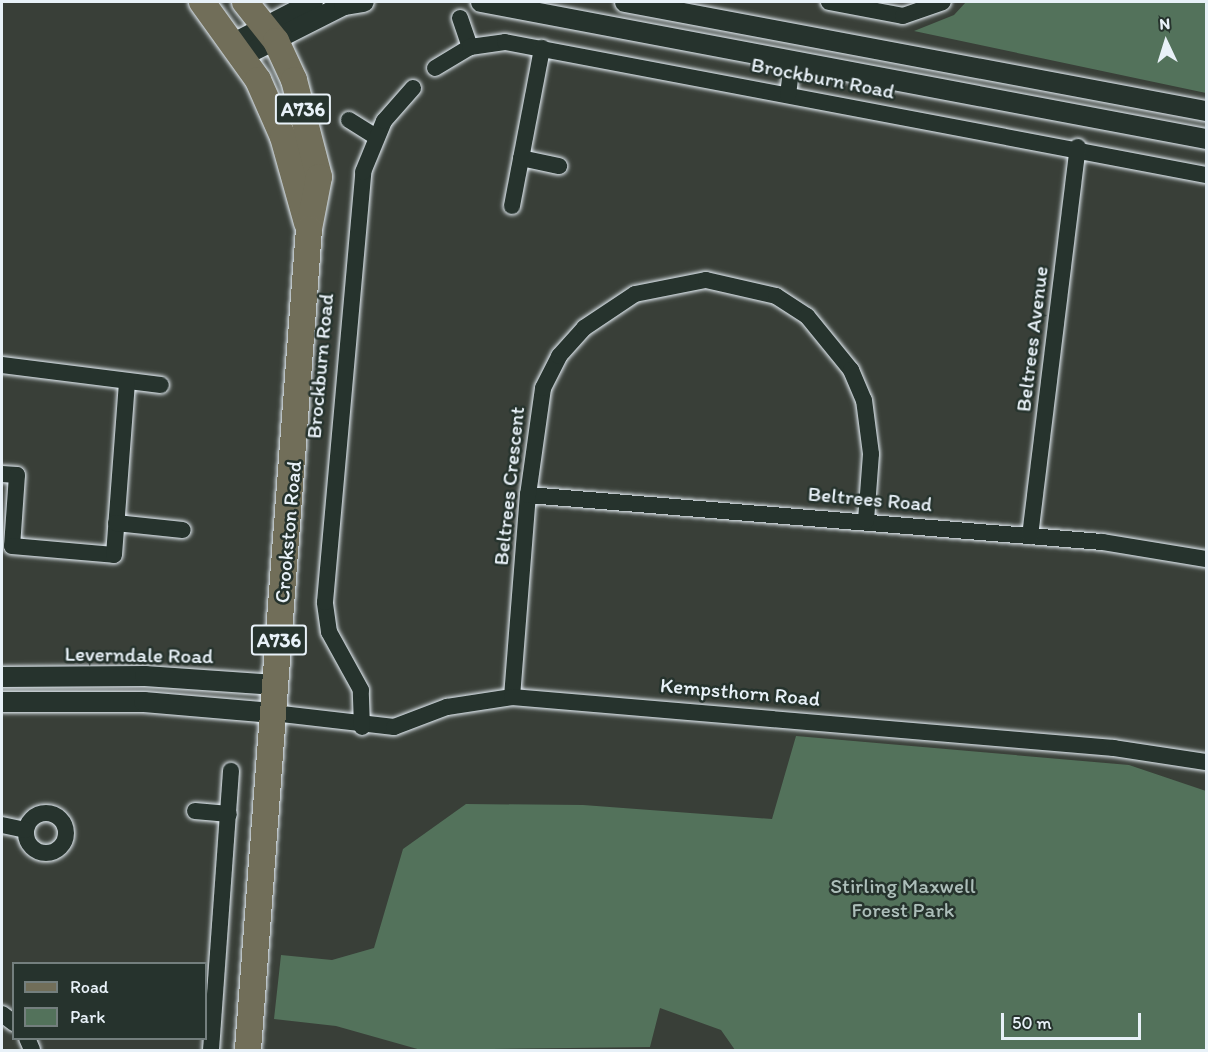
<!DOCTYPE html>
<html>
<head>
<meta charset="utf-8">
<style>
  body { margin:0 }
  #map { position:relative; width:1208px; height:1052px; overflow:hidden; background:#393f38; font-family:Itim,sans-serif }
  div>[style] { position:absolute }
  .green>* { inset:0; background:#53725b }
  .roads { filter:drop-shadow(0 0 2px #e8f1f8) drop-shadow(0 0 2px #e8f1f8) }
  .minor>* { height:16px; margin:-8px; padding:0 8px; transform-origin:8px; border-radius:8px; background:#26332d }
  .minor>.ring { margin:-8px; padding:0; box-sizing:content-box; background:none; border:16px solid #26332d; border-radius:50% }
  .tertiary>* { height:20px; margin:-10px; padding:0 10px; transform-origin:10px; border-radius:10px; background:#26332d }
  .primary>* { height:26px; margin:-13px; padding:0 13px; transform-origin:13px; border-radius:13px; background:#716e59 }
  span { translate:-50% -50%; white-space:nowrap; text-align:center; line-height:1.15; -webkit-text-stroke:5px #26332d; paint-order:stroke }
  .shield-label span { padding:2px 4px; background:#26332d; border:2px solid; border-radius:4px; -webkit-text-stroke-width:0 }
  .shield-label { font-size:20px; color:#e8f1f8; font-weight:700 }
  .street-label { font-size:21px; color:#e8f1f8 }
  .park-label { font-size:21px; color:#acbeb9 }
  .frame { position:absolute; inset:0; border:3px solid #e8f1f8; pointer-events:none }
  .legend { position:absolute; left:12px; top:962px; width:195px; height:78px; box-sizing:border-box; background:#26332d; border:2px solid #747f7e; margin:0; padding:8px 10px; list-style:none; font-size:18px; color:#e8f1f8 }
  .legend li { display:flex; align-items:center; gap:12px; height:30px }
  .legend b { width:30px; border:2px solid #747f7e }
  .north { position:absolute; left:1136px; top:12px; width:60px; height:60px; -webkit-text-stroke:4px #26332d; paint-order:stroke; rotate:356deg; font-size:16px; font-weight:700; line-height:24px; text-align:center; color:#e8f1f8 }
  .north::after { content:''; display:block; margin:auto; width:21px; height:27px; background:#e8f1f8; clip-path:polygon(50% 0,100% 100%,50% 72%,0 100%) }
  .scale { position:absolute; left:1001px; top:1013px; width:140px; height:27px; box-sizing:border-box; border:3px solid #e8f1f8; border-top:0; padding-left:8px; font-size:18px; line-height:21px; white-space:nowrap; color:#e8f1f8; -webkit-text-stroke:4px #26332d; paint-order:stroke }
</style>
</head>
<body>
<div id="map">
  <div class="green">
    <div style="clip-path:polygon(966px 2px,1206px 2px,1206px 93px,914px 31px,954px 15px)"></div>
    <div style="clip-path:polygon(796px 736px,1129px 765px,1206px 791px,1206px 1050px,735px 1050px,721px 1030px,660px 1008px,650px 1047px,421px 1050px,336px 1026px,274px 1019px,281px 955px,332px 960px,374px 948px,403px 849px,466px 804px,583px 805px,772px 819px)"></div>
  </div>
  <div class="roads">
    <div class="minor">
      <div style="left:829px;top:2px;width:75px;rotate:10.7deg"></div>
      <div style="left:903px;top:16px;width:42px;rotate:-19.3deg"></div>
      <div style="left:460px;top:18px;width:31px;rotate:71deg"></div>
      <div style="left:435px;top:68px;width:41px;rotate:-31deg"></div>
      <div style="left:470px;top:47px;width:35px;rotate:-8deg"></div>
      <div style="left:505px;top:42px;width:714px;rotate:10.74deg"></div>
      <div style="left:788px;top:95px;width:35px;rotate:-83deg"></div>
      <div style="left:349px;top:120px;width:32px;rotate:32deg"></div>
      <div style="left:521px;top:158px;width:39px;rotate:12deg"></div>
      <div style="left:512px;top:206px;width:161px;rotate:-79.2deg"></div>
      <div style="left:2px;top:365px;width:160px;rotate:7.2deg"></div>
      <div style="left:2px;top:474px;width:15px;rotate:4deg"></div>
      <div style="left:17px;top:475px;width:71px;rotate:94deg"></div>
      <div style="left:12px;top:546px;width:102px;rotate:5deg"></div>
      <div style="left:114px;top:555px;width:174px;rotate:-85.7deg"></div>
      <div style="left:528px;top:495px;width:576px;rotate:4.68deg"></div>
      <div style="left:1102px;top:542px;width:105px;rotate:9.3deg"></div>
      <div style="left:116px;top:523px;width:67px;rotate:6deg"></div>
      <div style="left:1030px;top:536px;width:392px;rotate:-83deg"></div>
      <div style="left:512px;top:697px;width:203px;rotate:-85.5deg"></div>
      <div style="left:528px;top:495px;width:108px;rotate:-82deg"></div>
      <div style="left:543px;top:388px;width:36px;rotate:-63deg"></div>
      <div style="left:559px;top:356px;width:38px;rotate:-48deg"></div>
      <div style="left:584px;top:328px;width:61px;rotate:-33.7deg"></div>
      <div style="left:635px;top:294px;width:72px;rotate:-11.2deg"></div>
      <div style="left:706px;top:280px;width:72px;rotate:12.9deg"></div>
      <div style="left:776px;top:296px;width:37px;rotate:33deg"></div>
      <div style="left:807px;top:316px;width:70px;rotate:50.8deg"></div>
      <div style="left:851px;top:370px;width:33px;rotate:67deg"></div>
      <div style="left:864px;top:400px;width:54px;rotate:82.6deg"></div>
      <div style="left:871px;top:454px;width:67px;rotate:94.3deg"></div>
      <div style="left:273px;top:713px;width:122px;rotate:6.6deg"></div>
      <div style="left:394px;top:727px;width:57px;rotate:-20.7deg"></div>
      <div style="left:447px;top:707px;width:66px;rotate:-8.7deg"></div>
      <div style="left:512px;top:697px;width:604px;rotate:4.84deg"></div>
      <div style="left:1114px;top:748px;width:93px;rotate:8.7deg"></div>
      <div style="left:362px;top:727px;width:37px;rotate:-92deg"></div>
      <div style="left:361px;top:690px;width:66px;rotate:-118.9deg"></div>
      <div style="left:329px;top:632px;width:30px;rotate:-98deg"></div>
      <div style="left:325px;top:602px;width:432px;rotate:-84.9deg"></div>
      <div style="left:363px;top:172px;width:55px;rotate:-67.6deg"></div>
      <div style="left:384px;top:121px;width:44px;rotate:-48.7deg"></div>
      <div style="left:195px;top:811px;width:34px;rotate:5deg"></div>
      <div class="ring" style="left:26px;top:813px;width:24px;height:24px"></div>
      <div style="left:2px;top:825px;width:24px;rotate:12deg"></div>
      <div style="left:2px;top:1014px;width:15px;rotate:37deg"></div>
      <div style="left:27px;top:1038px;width:13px;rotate:67deg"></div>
      <div style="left:211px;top:1050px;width:280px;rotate:-85.9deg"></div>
    </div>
    <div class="tertiary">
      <div style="left:481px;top:2px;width:738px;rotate:10.7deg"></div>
      <div style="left:625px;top:2px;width:591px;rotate:10.63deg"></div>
      <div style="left:234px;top:43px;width:89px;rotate:-27.4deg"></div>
      <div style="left:243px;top:56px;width:113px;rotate:-26.8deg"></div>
      <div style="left:344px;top:5px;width:20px;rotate:-9deg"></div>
      <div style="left:2px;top:677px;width:143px;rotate:-0.4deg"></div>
      <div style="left:145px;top:676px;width:131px;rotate:3.9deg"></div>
      <div style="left:2px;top:702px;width:142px"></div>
      <div style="left:144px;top:702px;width:129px;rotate:4.9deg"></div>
    </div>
    <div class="primary">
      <div style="left:202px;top:2px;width:96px;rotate:54.3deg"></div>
      <div style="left:258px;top:80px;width:62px;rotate:66.3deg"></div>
      <div style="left:283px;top:137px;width:89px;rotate:74.4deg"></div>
      <div style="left:245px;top:2px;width:50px;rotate:51.5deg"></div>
      <div style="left:276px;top:41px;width:43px;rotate:65.2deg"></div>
      <div style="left:294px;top:80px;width:100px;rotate:75.5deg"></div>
      <div style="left:319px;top:177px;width:53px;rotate:100.9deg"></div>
      <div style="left:309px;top:229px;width:823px;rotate:94.25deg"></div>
    </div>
  </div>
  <div class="shield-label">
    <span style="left:303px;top:109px">A736</span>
    <span style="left:279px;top:640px">A736</span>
  </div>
  <div class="street-label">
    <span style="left:823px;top:78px;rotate:11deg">Brockburn Road</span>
    <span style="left:1032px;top:339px;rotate:-83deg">Beltrees Avenue</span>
    <span style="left:320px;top:366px;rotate:-85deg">Brockburn Road</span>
    <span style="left:509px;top:486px;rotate:-84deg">Beltrees Crescent</span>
    <span style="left:870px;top:499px;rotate:5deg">Beltrees Road</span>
    <span style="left:288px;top:532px;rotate:-85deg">Crookston Road</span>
    <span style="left:139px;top:655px;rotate:1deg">Leverndale Road</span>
    <span style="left:740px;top:692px;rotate:5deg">Kempsthorn Road</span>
  </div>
  <div class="park-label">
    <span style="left:903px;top:898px">Stirling Maxwell<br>Forest Park</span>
  </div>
  <div class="frame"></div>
  <ul class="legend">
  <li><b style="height:8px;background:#716e59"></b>Road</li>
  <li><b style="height:16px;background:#53725b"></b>Park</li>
  </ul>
  <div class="north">N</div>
  <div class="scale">50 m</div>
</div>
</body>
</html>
